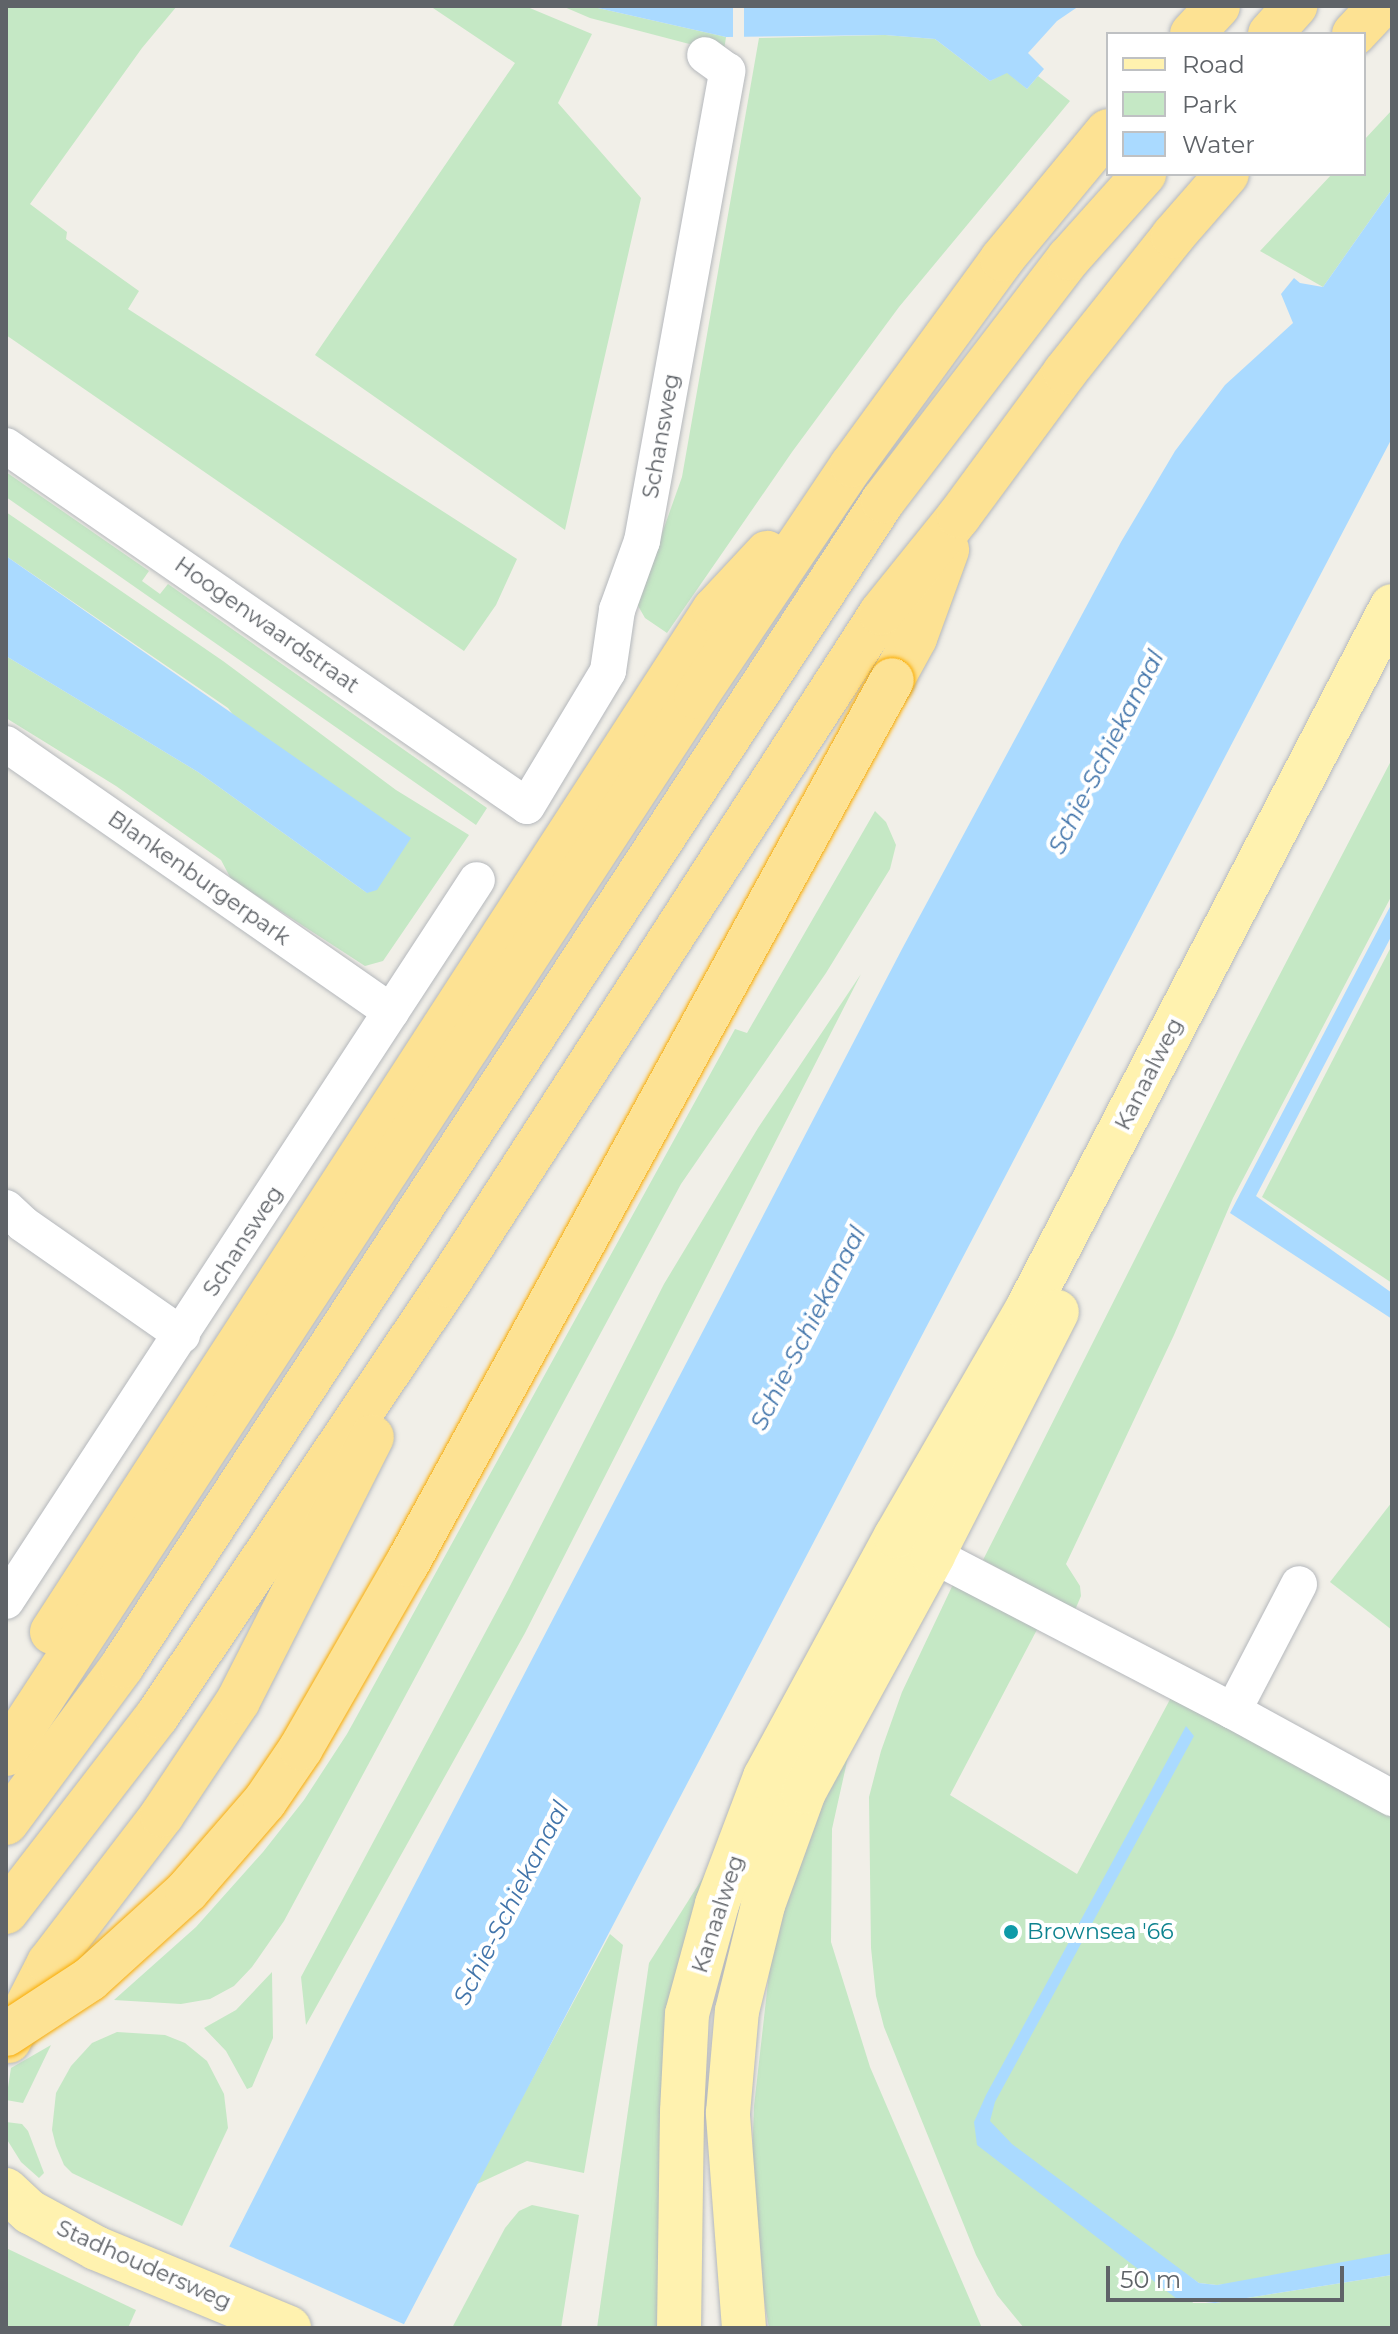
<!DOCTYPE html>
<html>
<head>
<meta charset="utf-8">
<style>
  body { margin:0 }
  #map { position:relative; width:1398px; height:2334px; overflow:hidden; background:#f1efe8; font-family:Montserrat,sans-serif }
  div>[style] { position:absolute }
  .green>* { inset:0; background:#c5e8c5 }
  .water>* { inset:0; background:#aadaff }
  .pier>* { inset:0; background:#f1efe8; transform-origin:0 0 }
  .roads { filter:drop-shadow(0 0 2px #b5b8bc) drop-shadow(0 0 2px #b5b8bc) }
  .minor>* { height:36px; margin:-18px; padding:0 18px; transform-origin:18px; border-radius:18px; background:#fff }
  .major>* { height:44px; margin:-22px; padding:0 22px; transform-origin:22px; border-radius:22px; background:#fff2af }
  .highway>* { height:44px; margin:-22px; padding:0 22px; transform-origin:22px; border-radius:22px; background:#fde293 }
  .bridges { filter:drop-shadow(0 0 2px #f9ab00) drop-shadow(0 0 2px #f9ab00) }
  .highway-bridge>* { height:44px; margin:-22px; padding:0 22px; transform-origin:22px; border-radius:22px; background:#fde293 }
  .dots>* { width:22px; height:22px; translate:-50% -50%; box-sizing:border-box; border:4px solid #fff; border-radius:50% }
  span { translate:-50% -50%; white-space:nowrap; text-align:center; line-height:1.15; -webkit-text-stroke:8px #fff; paint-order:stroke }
  .street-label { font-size:22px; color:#5f6368 }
  .culture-label { font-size:22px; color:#0d838f }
  .left { translate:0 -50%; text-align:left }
  .water-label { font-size:24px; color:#4174aa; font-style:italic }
  .frame { position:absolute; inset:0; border:8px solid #5f6368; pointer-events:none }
  .legend { position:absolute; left:1106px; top:32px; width:260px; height:144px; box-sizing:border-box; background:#fff; border:2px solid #bfc1c3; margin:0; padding:10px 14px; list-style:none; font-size:24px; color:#5f6368 }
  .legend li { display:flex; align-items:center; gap:16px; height:40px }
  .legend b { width:40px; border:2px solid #bfc1c3 }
  .scale { position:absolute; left:1106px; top:2266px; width:238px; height:36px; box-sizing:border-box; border:4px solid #5f6368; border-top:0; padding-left:10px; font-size:24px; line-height:28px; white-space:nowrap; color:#5f6368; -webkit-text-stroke:6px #fff; paint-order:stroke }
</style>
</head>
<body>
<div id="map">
  <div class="green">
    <div style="clip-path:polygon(6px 6px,177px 6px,142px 48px,30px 204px,67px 232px,66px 239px,139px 291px,128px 309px,517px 559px,496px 605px,464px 651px,6px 335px)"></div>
    <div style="clip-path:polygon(430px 6px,525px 6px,592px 34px,558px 103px,641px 198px,565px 530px,315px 355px,515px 63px)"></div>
    <div style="clip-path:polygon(562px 6px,589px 6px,726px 37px,724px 50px,720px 52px,590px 18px)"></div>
    <div style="clip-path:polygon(885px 35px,935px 39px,990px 81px,1007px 72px,1027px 89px,1038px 76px,1070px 101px,899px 307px,792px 452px,667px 633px,645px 618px,637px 604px,682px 477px,759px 38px)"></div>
    <div style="clip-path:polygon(1392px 110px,1392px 189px,1323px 287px,1260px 251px,1332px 174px,1364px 174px,1364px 140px)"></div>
    <div style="clip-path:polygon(6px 472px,149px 571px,142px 581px,160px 594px,168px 584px,487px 808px,476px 825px,6px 497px)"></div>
    <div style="clip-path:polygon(6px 512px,223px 661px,396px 790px,469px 835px,383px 961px,365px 966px,231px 879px,221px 860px,116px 786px,6px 718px,6px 656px,198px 772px,367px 893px,228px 708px,6px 556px)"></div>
    <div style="clip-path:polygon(1392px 759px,1392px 895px,1233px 1198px,1174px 1335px,1066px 1564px,1080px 1586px,1081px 1596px,1075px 1610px,983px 1560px,1241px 1049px)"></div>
    <div style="clip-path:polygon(875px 811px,886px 822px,896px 845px,890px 869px,826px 973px,681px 1184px,284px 1921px,252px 1967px,234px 1986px,210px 1999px,181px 2004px,114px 2000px,196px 1927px,263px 1852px,304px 1800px,347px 1734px,735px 1029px,747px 1033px)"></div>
    <div style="clip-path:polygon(1392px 945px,1392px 1283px,1262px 1197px)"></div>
    <div style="clip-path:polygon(861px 974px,525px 1633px,306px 2025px,301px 1977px,508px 1590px,664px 1284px,758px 1128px)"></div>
    <div style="clip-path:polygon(1392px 1502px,1392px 1630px,1330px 1582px)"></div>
    <div style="clip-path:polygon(957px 1576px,1041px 1622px,950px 1795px,1077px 1874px,1175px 1690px,1392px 1804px,1392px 2264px,1217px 2285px,1199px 2283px,1171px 2264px,1193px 2303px,1215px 2303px,1392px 2275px,1392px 2328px,1024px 2328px,997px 2295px,976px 2255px,884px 2027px,876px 1996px,871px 1948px,869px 1797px,881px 1751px,902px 1692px)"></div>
    <div style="clip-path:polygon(848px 1757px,832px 1829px,831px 1942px,870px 2067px,982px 2328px,769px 2328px,750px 2218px,754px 2106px,772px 1947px,822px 1782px)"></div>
    <div style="clip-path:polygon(731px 1833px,658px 2328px,597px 2328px,649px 1963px)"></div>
    <div style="clip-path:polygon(610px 1934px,623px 1945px,584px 2173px,527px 2161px,475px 2185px)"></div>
    <div style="clip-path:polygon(272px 1972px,273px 2038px,252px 2087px,247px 2089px,226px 2051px,204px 2028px,236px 2010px)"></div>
    <div style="clip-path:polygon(117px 2032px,165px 2035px,185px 2043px,207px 2061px,224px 2094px,228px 2128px,182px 2226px,72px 2173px,64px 2165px,56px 2146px,52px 2130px,56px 2093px,71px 2066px,92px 2043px)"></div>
    <div style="clip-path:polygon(51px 2045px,23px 2103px,6px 2100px,11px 2068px)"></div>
    <div style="clip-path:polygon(6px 2122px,22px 2124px,28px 2131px,44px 2173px,39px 2178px,21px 2162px,6px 2138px)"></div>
    <div style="clip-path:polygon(532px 2205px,579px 2215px,561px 2328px,452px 2328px,505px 2228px,519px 2211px)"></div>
    <div style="clip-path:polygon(6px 2248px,136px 2310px,128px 2328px,6px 2328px)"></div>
  </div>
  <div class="water">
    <div style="clip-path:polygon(589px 6px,1079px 6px,1057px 21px,1028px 53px,1044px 69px,1027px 89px,1007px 73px,990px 81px,935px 39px,885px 35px,726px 37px)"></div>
    <div style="clip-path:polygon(1392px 189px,1392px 438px,402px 2328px,188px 2328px,343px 2022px,902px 949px,1121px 542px,1175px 451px,1225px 385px,1293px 323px,1281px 294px,1294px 278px,1300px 283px,1323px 287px)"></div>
    <div style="clip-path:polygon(6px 556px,411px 838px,377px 890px,367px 893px,198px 772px,6px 656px)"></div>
    <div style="clip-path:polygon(1392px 903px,1392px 935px,1256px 1196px,1392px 1293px,1392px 1319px,1230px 1213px)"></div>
    <div style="clip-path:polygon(1186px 1726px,1194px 1736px,995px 2102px,990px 2121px,1012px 2144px,1199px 2283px,1217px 2285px,1392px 2253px,1392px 2275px,1215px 2303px,1177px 2299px,977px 2145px,974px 2122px,986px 2095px)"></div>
  </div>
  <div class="pier">
    <div style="left:733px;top:6px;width:11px;height:36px"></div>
    <div style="clip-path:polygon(226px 2245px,408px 2326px,184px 2328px)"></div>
  </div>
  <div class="roads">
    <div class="minor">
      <div style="left:6px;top:446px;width:633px;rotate:34.64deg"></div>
      <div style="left:527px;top:806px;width:157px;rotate:-59deg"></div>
      <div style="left:608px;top:671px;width:62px;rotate:-81.6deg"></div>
      <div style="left:617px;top:610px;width:73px;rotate:-70.1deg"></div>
      <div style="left:642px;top:541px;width:478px;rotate:-79.7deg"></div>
      <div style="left:727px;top:71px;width:27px;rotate:-144deg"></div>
      <div style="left:6px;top:744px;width:469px;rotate:34.8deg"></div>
      <div style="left:6px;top:1208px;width:23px;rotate:43deg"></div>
      <div style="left:23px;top:1224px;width:194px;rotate:34.9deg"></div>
      <div style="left:910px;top:1543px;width:364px;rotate:27.5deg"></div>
      <div style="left:1233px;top:1711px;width:143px;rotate:-62.5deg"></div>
      <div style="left:6px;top:1601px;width:861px;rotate:-56.85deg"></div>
      <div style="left:1233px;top:1711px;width:181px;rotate:28.7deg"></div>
    </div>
    <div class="major">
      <div style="left:6px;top:2190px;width:33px;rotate:43deg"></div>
      <div style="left:30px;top:2212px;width:75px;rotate:28.6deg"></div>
      <div style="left:96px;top:2248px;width:209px;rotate:22.5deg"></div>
      <div style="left:679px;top:2328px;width:216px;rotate:-89.2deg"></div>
      <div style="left:682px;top:2112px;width:98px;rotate:-87.1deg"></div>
      <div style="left:687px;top:2014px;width:114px;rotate:-74.7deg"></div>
      <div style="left:717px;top:1904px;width:136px;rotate:-69.3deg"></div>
      <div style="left:765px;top:1777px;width:274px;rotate:-61.5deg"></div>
      <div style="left:896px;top:1536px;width:262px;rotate:-60deg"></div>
      <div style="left:1027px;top:1309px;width:792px;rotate:-62.56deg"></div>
      <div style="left:744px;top:2328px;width:216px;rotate:-94.3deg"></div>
      <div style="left:728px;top:2113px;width:102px;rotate:-85deg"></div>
      <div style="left:737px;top:2011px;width:109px;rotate:-76.2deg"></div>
      <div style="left:763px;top:1905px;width:120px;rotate:-70.1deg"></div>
      <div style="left:804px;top:1792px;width:270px;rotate:-61.4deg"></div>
      <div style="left:933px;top:1555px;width:273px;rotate:-63deg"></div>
    </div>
    <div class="highway">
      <div style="left:1192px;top:34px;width:38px;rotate:-47deg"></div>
      <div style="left:1270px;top:34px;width:38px;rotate:-48deg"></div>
      <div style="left:1354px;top:34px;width:38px;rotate:-47deg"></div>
      <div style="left:892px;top:680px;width:48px;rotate:-61.3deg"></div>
      <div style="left:915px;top:638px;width:94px;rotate:-70deg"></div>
      <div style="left:52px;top:1632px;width:1218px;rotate:-57.07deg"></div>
      <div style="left:714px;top:610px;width:78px;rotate:-47.1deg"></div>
      <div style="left:6px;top:1754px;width:1262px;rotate:-56.86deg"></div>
      <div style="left:696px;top:697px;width:280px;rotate:-56.1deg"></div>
      <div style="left:852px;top:465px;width:255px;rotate:-53.9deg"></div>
      <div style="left:1002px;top:259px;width:166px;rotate:-50.4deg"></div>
      <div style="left:6px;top:1823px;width:195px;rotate:-53.5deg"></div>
      <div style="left:122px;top:1666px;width:1392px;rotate:-56.85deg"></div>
      <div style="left:883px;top:501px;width:306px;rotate:-52.6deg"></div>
      <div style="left:1069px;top:258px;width:113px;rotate:-48.2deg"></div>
      <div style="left:6px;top:1912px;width:247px;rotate:-52.4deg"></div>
      <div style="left:157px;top:1716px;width:519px;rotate:-56.07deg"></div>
      <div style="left:447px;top:1285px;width:800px;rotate:-57.14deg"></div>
      <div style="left:881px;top:613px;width:124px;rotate:-51.2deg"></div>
      <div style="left:959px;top:516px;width:179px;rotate:-53.6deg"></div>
      <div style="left:1065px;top:372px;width:174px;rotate:-51.5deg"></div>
      <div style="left:1173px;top:236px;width:82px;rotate:-48.9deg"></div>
      <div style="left:9px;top:2041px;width:88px;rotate:-62.9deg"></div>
      <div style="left:49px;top:1963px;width:186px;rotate:-52.6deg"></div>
      <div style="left:162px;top:1815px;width:137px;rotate:-56.3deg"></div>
      <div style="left:238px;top:1701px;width:296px;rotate:-63.1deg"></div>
    </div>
  </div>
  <div class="bridges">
    <div class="highway-bridge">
      <div style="left:6px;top:2034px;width:100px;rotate:-33.2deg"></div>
      <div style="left:90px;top:1979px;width:131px;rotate:-42.2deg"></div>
      <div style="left:187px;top:1891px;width:119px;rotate:-49.1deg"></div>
      <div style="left:265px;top:1801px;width:64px;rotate:-55.8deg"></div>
      <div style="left:301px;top:1748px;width:212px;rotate:-60.1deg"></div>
      <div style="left:407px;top:1564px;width:1008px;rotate:-61.25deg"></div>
    </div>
  </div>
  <div class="dots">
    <div style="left:1011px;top:1932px;background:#0f9aa8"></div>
  </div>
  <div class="street-label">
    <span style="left:661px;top:436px;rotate:-80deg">Schansweg</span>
    <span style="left:267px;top:625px;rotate:35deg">Hoogenwaardstraat</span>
    <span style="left:199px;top:878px;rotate:35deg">Blankenburgerpark</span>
    <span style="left:1149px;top:1074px;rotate:-63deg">Kanaalweg</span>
    <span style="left:243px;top:1241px;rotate:-57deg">Schansweg</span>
    <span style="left:718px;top:1914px;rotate:-72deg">Kanaalweg</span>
    <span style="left:144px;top:2265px;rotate:24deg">Stadhoudersweg</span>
  </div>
  <div class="culture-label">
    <span class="left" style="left:1027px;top:1932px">Brownsea '66</span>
  </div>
  <div class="water-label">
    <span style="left:1106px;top:752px;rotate:-63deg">Schie-Schiekanaal</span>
    <span style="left:808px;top:1328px;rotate:-63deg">Schie-Schiekanaal</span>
    <span style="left:511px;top:1903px;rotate:-63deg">Schie-Schiekanaal</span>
  </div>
  <div class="frame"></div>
  <ul class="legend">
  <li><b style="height:10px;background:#fff2af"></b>Road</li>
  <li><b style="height:22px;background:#c5e8c5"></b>Park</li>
  <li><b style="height:22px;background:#aadaff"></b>Water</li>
  </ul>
  <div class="scale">50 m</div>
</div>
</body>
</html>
